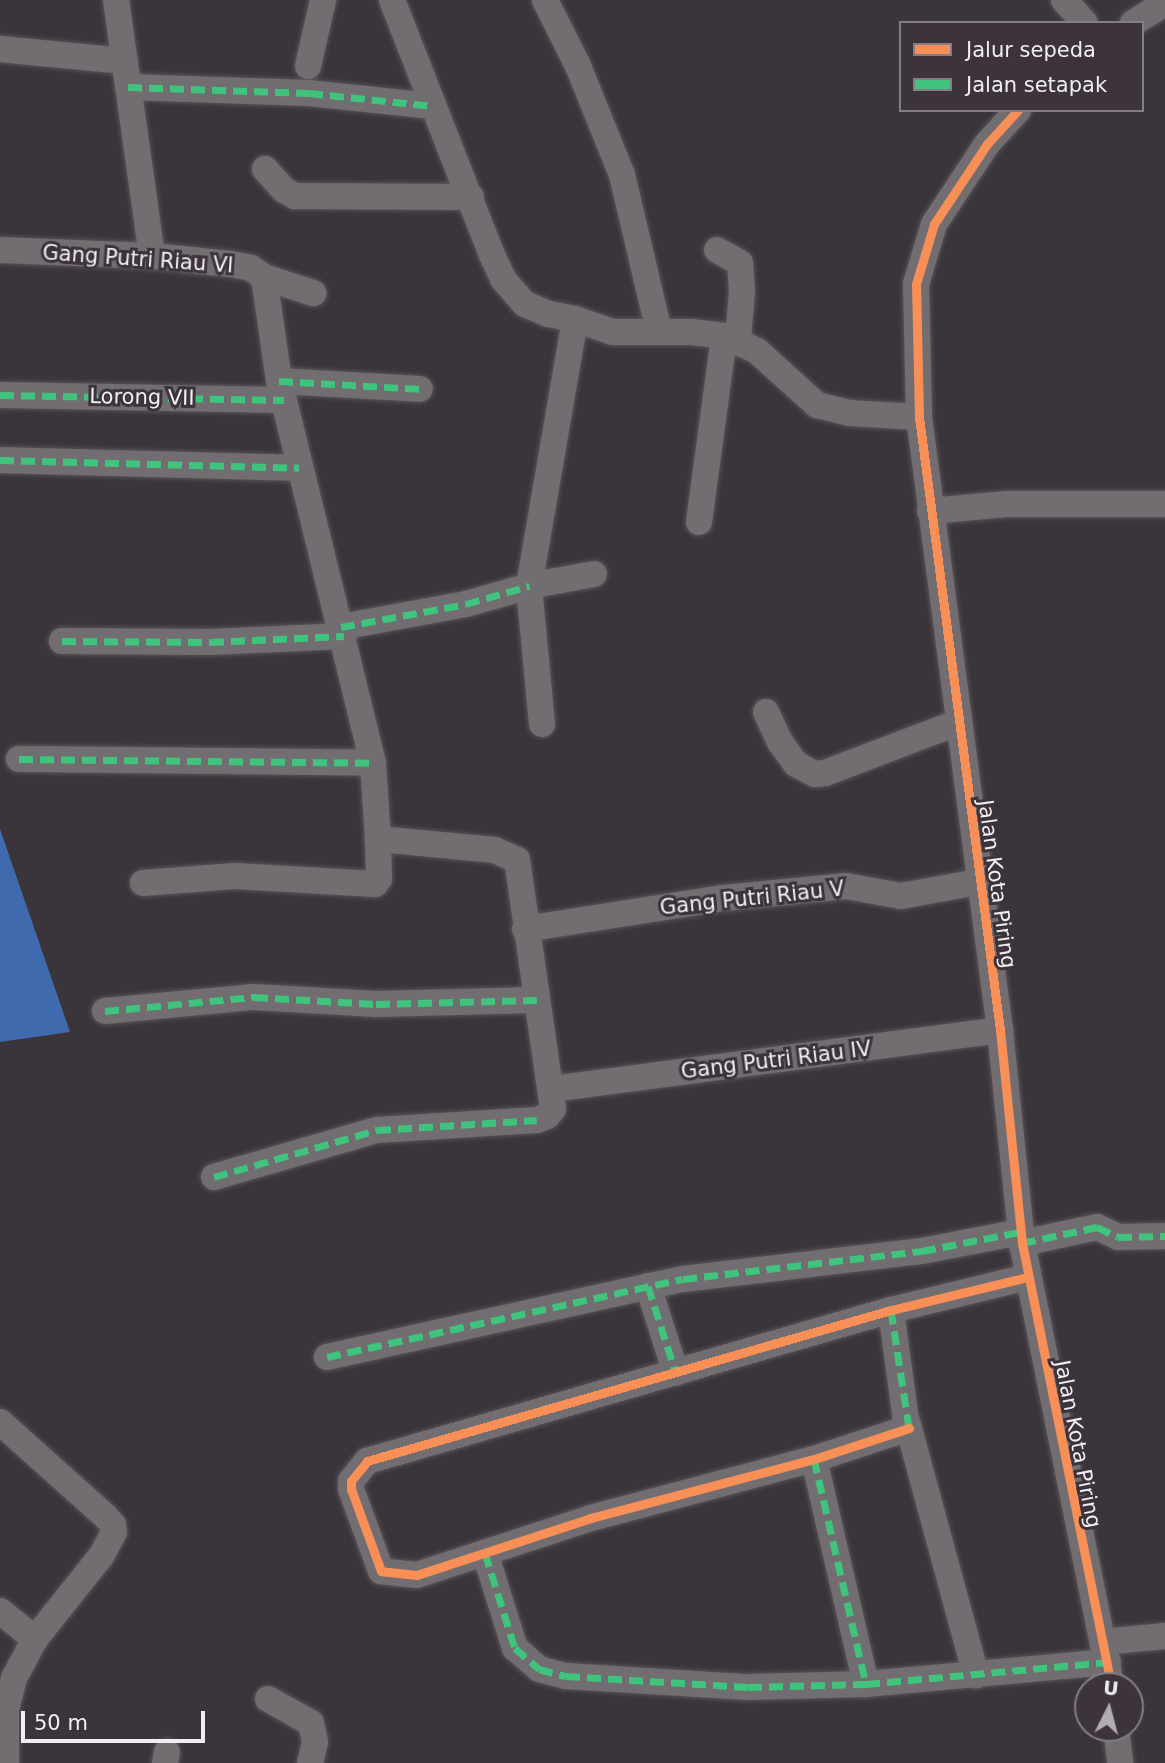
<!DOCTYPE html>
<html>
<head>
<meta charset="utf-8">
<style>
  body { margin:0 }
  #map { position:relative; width:1165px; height:1763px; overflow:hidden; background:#3a353a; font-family:"DejaVu Sans",sans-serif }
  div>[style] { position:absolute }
  .water>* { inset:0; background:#3f6bae }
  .roads { filter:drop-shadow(0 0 2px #585358) drop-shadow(0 0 2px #585358) }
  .minor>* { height:26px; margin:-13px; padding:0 13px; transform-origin:13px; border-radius:13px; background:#716d71 }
  .quiet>* { height:7px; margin-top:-3.5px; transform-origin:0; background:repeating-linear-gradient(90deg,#40c37c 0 14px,transparent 0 21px) }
  .cycleway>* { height:9px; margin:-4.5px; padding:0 4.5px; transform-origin:4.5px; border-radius:4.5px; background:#f78f57 }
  span { translate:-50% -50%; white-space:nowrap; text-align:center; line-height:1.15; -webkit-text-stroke:6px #3c333b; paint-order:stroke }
  .street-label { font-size:21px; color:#f2edf2 }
  .legend { position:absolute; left:899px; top:21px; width:245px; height:91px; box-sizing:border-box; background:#3c333b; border:2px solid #857d84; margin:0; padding:9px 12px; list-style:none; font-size:21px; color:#f2edf2 }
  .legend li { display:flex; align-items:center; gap:14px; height:35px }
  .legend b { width:35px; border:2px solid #857d84 }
  .north { position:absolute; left:1074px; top:1672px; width:70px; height:70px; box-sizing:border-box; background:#3c333b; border:2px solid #857d84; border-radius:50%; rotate:6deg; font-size:19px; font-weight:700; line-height:28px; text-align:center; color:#f2edf2 }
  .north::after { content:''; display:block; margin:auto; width:24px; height:32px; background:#b2adb2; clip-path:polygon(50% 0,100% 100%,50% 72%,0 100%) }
  .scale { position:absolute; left:21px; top:1711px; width:184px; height:32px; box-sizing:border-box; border:4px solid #f2edf2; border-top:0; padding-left:9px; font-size:21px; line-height:24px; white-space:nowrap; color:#f2edf2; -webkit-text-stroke:5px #3c333b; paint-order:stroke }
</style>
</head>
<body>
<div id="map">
  <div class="water">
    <div style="clip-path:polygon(0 829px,70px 1032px,0 1042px)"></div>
  </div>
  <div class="roads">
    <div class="minor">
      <div style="left:116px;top:0;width:259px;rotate:82deg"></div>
      <div style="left:392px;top:0;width:274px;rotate:68.6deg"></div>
      <div style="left:492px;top:255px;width:26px;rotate:65deg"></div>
      <div style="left:503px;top:279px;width:33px;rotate:49deg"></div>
      <div style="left:525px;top:304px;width:26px;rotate:23deg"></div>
      <div style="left:549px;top:314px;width:26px;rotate:11deg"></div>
      <div style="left:575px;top:319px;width:39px;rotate:19deg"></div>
      <div style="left:612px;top:332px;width:80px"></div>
      <div style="left:692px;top:332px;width:32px;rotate:7deg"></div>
      <div style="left:724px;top:336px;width:36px;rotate:24deg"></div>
      <div style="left:757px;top:351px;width:81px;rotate:42deg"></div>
      <div style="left:817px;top:405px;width:33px;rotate:14deg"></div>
      <div style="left:849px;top:413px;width:70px;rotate:3.3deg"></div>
      <div style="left:545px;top:0;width:74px;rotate:63.4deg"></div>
      <div style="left:578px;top:66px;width:118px;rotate:68deg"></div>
      <div style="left:622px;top:175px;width:160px;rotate:76.7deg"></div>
      <div style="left:1064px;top:0;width:31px;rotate:48deg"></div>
      <div style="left:1133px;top:23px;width:38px;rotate:-32deg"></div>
      <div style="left:0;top:49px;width:125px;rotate:5.5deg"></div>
      <div style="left:308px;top:66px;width:68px;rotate:-77.2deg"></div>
      <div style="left:128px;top:87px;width:181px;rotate:1.9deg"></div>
      <div style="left:309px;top:93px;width:125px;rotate:6deg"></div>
      <div style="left:1018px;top:110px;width:46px;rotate:132.4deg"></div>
      <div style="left:987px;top:144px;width:96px;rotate:123.5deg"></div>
      <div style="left:934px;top:224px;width:63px;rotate:106.7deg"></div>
      <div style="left:916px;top:284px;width:133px;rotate:88.7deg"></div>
      <div style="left:919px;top:417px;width:618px;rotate:82.47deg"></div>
      <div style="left:1000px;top:1030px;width:214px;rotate:84.1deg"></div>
      <div style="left:1022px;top:1243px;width:452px;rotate:78.6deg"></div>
      <div style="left:265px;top:169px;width:28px;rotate:48deg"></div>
      <div style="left:284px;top:190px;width:13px;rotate:29deg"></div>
      <div style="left:295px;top:196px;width:176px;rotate:0.3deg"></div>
      <div style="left:0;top:250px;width:152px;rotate:2.3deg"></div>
      <div style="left:152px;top:256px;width:79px;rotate:5.8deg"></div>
      <div style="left:231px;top:264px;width:20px;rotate:11deg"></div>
      <div style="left:251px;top:268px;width:16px;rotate:35deg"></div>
      <div style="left:264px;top:277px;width:52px;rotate:18.1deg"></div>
      <div style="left:717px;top:250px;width:26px;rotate:29deg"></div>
      <div style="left:740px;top:263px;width:28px;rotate:86deg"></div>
      <div style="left:742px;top:291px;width:49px;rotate:94.7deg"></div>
      <div style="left:279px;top:381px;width:141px;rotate:3.2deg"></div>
      <div style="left:0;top:395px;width:284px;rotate:1deg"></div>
      <div style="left:0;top:460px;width:299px;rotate:1.5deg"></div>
      <div style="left:930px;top:511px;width:77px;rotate:-5.2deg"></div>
      <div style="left:1007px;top:504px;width:158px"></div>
      <div style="left:699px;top:522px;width:188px;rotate:-82.3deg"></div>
      <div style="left:341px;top:627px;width:127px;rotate:-10.4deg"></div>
      <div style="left:466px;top:604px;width:66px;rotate:-15.9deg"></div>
      <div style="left:529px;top:586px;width:66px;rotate:-10.5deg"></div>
      <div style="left:62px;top:641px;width:148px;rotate:0.4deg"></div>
      <div style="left:210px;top:642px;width:134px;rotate:-2.6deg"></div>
      <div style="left:766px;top:712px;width:33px;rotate:65deg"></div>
      <div style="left:780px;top:742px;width:27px;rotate:54deg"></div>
      <div style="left:796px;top:764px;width:21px;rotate:28deg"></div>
      <div style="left:815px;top:774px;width:10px;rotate:-6deg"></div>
      <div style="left:825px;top:773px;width:143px;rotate:-20.8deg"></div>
      <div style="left:542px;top:724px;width:139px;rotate:-95.4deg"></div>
      <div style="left:529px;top:586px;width:271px;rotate:-80.2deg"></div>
      <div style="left:19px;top:759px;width:354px;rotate:0.6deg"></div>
      <div style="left:143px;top:883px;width:92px;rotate:-4.4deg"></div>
      <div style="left:235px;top:876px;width:140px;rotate:3.3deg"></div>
      <div style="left:375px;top:884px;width:6px;rotate:-51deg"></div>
      <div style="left:379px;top:879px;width:40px;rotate:-91.4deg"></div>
      <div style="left:525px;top:929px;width:201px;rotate:-8.9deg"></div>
      <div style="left:724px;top:898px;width:123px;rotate:-5.6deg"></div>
      <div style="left:846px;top:886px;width:56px;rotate:10.3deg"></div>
      <div style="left:901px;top:896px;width:78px;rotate:-10.3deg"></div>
      <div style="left:105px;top:1011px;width:150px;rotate:-5.4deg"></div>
      <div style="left:254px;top:997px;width:122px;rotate:3.3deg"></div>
      <div style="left:376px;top:1004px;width:161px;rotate:-1.4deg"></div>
      <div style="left:552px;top:1089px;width:452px;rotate:-7.5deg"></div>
      <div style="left:214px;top:1177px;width:170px;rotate:-16.1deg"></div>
      <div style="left:377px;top:1130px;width:160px;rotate:-3.6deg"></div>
      <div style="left:537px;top:1120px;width:11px;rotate:-22deg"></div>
      <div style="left:547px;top:1116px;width:9px;rotate:-49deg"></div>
      <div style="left:553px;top:1109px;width:252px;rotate:-98.2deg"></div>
      <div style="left:517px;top:860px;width:24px;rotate:-156deg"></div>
      <div style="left:495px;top:850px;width:118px;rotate:-174.6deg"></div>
      <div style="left:378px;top:839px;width:76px;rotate:-93.8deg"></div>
      <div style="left:373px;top:763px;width:393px;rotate:-103.8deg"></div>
      <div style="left:279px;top:381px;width:105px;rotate:-98.2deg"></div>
      <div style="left:1022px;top:1243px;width:77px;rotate:-12deg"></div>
      <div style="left:1097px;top:1227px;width:23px;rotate:25deg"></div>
      <div style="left:1118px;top:1237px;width:47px;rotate:-1.2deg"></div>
      <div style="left:648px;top:1286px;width:91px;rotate:72.2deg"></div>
      <div style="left:891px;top:1310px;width:105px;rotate:82.3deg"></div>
      <div style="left:905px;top:1414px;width:271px;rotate:74.8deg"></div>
      <div style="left:327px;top:1357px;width:364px;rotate:-12.4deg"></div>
      <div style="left:683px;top:1279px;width:241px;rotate:-6.7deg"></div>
      <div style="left:922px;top:1251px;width:100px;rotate:-11deg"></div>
      <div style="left:0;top:1422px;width:141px;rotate:41.8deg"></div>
      <div style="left:105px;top:1516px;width:12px;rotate:48deg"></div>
      <div style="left:113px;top:1525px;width:7px;rotate:82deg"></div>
      <div style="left:114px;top:1532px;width:27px;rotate:118deg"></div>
      <div style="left:101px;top:1556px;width:106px;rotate:128.5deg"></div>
      <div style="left:35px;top:1639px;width:44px;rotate:118.3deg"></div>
      <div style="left:14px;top:1678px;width:34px;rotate:104deg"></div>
      <div style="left:6px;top:1711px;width:52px;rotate:90deg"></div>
      <div style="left:909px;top:1428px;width:100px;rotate:161.9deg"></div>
      <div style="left:814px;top:1459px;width:231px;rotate:165.2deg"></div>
      <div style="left:591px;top:1518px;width:183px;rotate:161.9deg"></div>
      <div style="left:417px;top:1575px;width:36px;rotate:-174deg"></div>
      <div style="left:381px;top:1571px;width:87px;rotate:-110.1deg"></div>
      <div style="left:351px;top:1489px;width:8px;rotate:-90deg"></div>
      <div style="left:351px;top:1481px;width:26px;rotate:-51deg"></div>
      <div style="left:367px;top:1461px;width:545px;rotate:-16.08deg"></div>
      <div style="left:891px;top:1310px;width:140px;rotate:-13.6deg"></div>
      <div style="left:814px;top:1459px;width:231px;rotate:77deg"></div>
      <div style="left:485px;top:1553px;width:100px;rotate:72.5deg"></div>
      <div style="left:515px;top:1648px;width:32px;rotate:41deg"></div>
      <div style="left:539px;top:1669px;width:28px;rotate:15deg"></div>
      <div style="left:566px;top:1676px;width:182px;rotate:3.5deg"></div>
      <div style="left:748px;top:1687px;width:118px;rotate:-1.5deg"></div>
      <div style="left:866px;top:1684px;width:243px;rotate:-5.2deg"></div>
      <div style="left:0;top:1611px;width:45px;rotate:38.7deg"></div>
      <div style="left:1103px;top:1642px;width:62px;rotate:-5.5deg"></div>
      <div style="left:268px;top:1699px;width:49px;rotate:29.2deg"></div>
      <div style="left:311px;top:1723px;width:19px;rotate:78deg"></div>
      <div style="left:315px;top:1742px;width:22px;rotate:103deg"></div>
      <div style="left:1116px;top:1728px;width:35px;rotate:83deg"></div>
      <div style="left:165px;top:1763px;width:11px;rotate:-80deg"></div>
    </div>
  </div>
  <div class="quiet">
    <div style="left:128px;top:87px;width:181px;rotate:1.9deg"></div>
    <div style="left:309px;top:93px;width:125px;rotate:6deg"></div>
    <div style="left:279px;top:381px;width:141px;rotate:3.2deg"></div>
    <div style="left:0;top:395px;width:284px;rotate:1deg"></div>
    <div style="left:0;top:460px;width:299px;rotate:1.5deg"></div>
    <div style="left:341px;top:627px;width:127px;rotate:-10.4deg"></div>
    <div style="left:466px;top:604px;width:66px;rotate:-15.9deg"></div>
    <div style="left:62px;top:641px;width:148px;rotate:0.4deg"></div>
    <div style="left:210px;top:642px;width:134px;rotate:-2.6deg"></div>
    <div style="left:19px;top:759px;width:354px;rotate:0.6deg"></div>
    <div style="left:105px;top:1011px;width:150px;rotate:-5.4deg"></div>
    <div style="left:254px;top:997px;width:122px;rotate:3.3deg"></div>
    <div style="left:376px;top:1004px;width:161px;rotate:-1.4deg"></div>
    <div style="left:214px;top:1177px;width:170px;rotate:-16.1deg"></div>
    <div style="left:377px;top:1130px;width:160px;rotate:-3.6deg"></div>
    <div style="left:1022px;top:1243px;width:77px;rotate:-12deg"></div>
    <div style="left:1097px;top:1227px;width:23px;rotate:25deg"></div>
    <div style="left:1118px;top:1237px;width:47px;rotate:-1.2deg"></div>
    <div style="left:648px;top:1286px;width:91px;rotate:72.2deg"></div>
    <div style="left:891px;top:1310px;width:119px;rotate:81.3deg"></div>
    <div style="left:909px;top:1428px;width:6px;rotate:162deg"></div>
    <div style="left:327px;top:1357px;width:364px;rotate:-12.4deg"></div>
    <div style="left:683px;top:1279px;width:241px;rotate:-6.7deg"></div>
    <div style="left:922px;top:1251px;width:100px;rotate:-11deg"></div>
    <div style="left:814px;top:1459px;width:231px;rotate:77deg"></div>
    <div style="left:485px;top:1553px;width:100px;rotate:72.5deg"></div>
    <div style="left:515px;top:1648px;width:32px;rotate:41deg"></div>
    <div style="left:539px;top:1669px;width:28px;rotate:15deg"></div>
    <div style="left:566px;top:1676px;width:182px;rotate:3.5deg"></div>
    <div style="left:748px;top:1687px;width:118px;rotate:-1.5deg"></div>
    <div style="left:866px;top:1684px;width:243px;rotate:-5.2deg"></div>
  </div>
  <div class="cycleway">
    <div style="left:1018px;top:110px;width:46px;rotate:132.4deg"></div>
    <div style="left:987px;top:144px;width:96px;rotate:123.5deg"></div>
    <div style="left:934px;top:224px;width:63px;rotate:106.7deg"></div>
    <div style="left:916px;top:284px;width:133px;rotate:88.7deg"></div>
    <div style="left:919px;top:417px;width:618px;rotate:82.47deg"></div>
    <div style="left:1000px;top:1030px;width:214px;rotate:84.1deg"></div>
    <div style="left:1022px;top:1243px;width:452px;rotate:78.6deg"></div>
    <div style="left:909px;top:1428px;width:100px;rotate:161.9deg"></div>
    <div style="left:814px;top:1459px;width:231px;rotate:165.2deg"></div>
    <div style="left:591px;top:1518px;width:183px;rotate:161.9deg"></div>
    <div style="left:417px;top:1575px;width:36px;rotate:-174deg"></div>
    <div style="left:381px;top:1571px;width:87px;rotate:-110.1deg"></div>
    <div style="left:351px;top:1489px;width:8px;rotate:-90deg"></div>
    <div style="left:351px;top:1481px;width:26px;rotate:-51deg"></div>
    <div style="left:367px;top:1461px;width:545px;rotate:-16.08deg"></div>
    <div style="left:891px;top:1310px;width:140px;rotate:-13.6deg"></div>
  </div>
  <div class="street-label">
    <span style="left:138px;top:259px;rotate:4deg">Gang Putri Riau VI</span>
    <span style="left:142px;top:397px;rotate:1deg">Lorong VII</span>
    <span style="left:997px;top:884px;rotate:82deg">Jalan Kota Piring</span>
    <span style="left:752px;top:898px;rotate:-6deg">Gang Putri Riau V</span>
    <span style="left:776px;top:1060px;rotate:-7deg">Gang Putri Riau IV</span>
    <span style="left:1078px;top:1444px;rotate:79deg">Jalan Kota Piring</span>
  </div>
  <ul class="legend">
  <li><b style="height:9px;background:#f78f57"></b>Jalur sepeda</li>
  <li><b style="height:9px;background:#40c37c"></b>Jalan setapak</li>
  </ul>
  <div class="north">U</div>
  <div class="scale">50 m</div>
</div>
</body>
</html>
